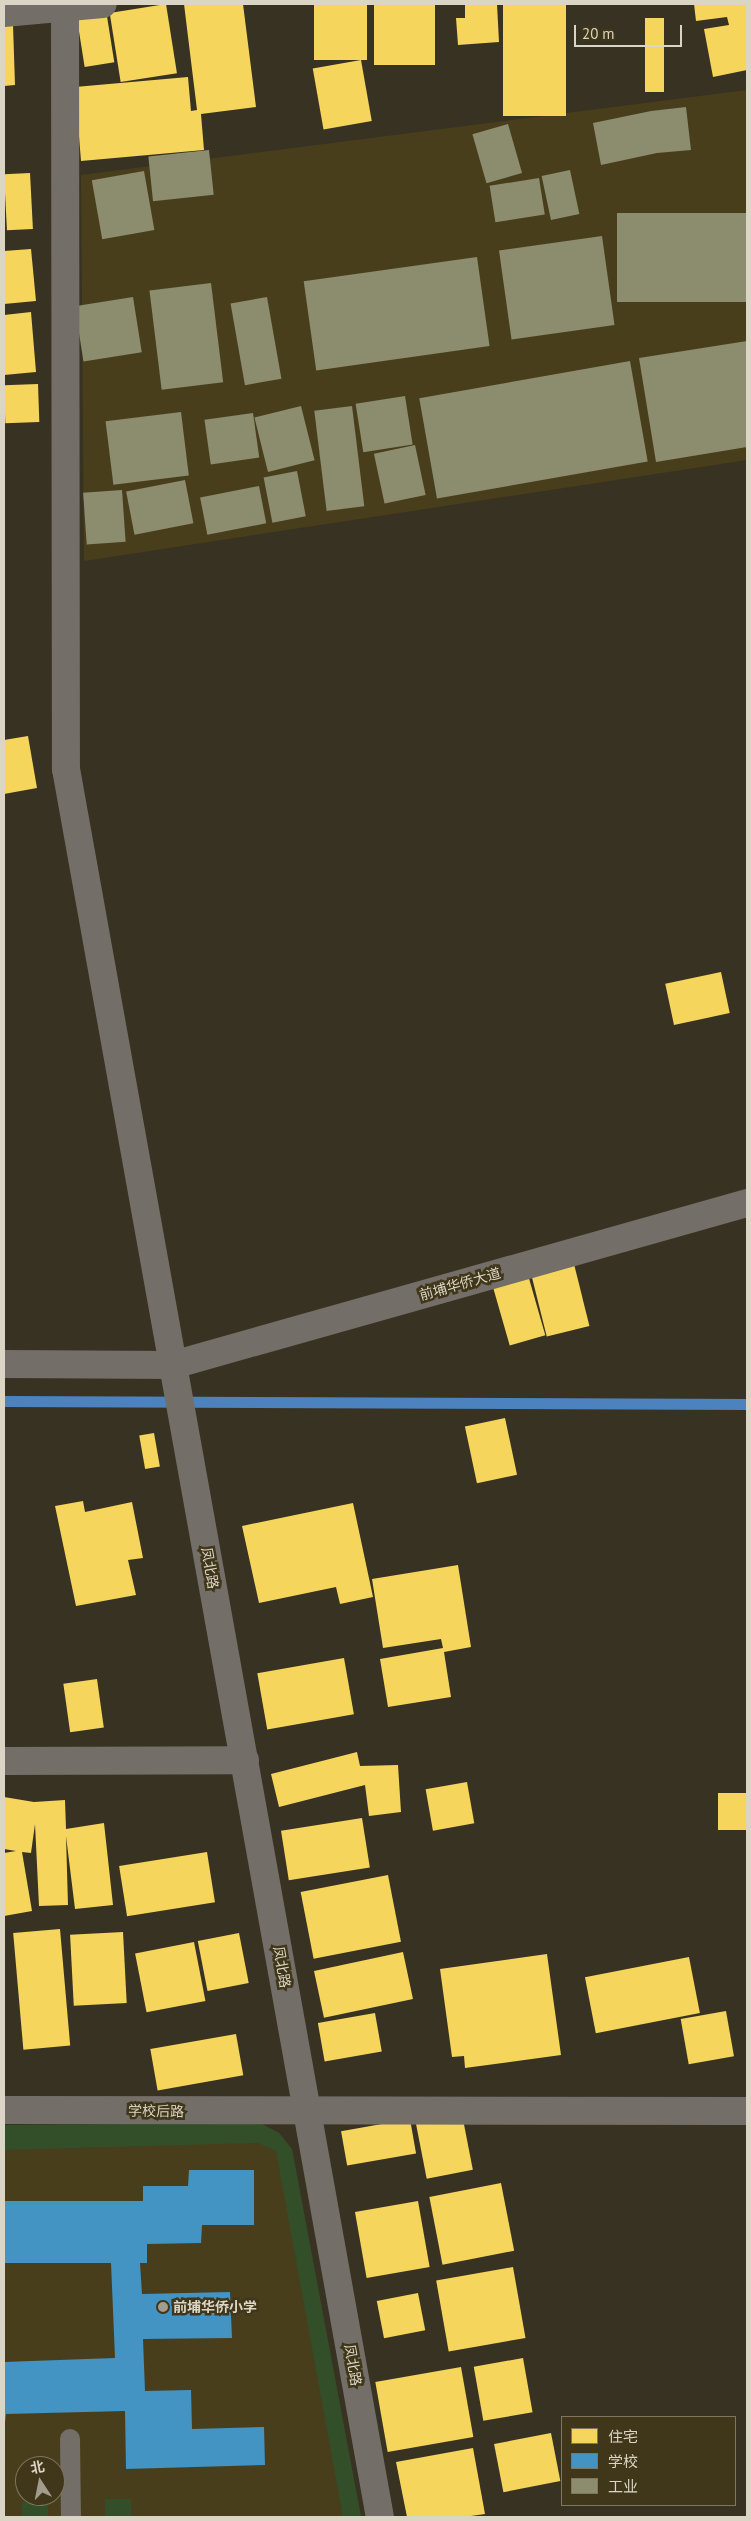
<!DOCTYPE html>
<html>
<head>
<meta charset="utf-8">
<style>
  body { margin:0 }
  #map { position:relative; width:751px; height:2521px; overflow:hidden; background:#383222; font-family:"PT Sans","Noto Sans SC",sans-serif }
  div>[style] { position:absolute }
  .built>* { inset:0; background:#493e1c }
  .green>* { inset:0; background:#324f29; transform-origin:0 0 }
  .homes>* { inset:0; background:#f6d55c; transform-origin:0 0 }
  .schools>* { inset:0; background:#4393c3 }
  .industry>* { inset:0; background:#8c8c6e; transform-origin:0 0 }
  .stream>* { height:11px; margin:-5.5px; padding:0 5.5px; transform-origin:5.5px; border-radius:5.5px; background:#4c83bf }
  .lane>* { height:20px; margin:-10px; padding:0 10px; transform-origin:10px; border-radius:10px; background:#746e68 }
  .street>* { height:28px; margin:-14px; padding:0 14px; transform-origin:14px; border-radius:14px; background:#746e68 }
  .dots>* { width:14px; height:14px; translate:-50% -50%; box-sizing:border-box; border:2px solid #40361a; border-radius:50% }
  span { translate:-50% -50%; white-space:nowrap; text-align:center; line-height:1.15; -webkit-text-stroke:5px #40361a; paint-order:stroke }
  .street-label { font-size:14px; color:#dbd5c5 }
  .poi-label { font-size:14px; color:#dbd5c5; font-weight:700 }
  .left { translate:0 -50%; text-align:left }
  .frame { position:absolute; inset:0; border:5px solid #dbd5c5; pointer-events:none }
  .legend { position:absolute; left:561px; top:2416px; width:175px; height:90px; box-sizing:border-box; background:#40361a; border:1px solid #7e765e; margin:0; padding:6px 9px; list-style:none; font-size:15px; color:#dbd5c5 }
  .legend li { display:flex; align-items:center; gap:10px; height:25px }
  .legend b { width:25px; border:1px solid #7e765e }
  .north { position:absolute; left:15px; top:2456px; width:50px; height:50px; box-sizing:border-box; background:#40361a; border:1px solid #7e765e; border-radius:50%; rotate:349deg; font-size:14px; font-weight:700; line-height:20px; text-align:center; color:#dbd5c5 }
  .north::after { content:''; display:block; margin:auto; width:18px; height:22px; background:#a29c8c; clip-path:polygon(50% 0,100% 100%,50% 72%,0 100%) }
  .scale { position:absolute; left:574px; top:25px; width:108px; height:22px; box-sizing:border-box; border:2px solid #dbd5c5; border-top:0; padding-left:6px; font-size:15px; line-height:18px; white-space:nowrap; color:#dbd5c5; -webkit-text-stroke:4px #40361a; paint-order:stroke }
</style>
</head>
<body>
<div id="map">
  <div class="built">
    <div style="clip-path:polygon(747px 90px,747px 460px,84px 561px,81px 175px)"></div>
    <div style="clip-path:polygon(evenodd,262px 2124px,279px 2133px,292px 2149px,361px 2517px,4px 2517px,4px 2125px,262px 2124px,25px 2466px,55px 2466px,55px 2496px,25px 2496px,25px 2466px)"></div>
  </div>
  <div class="green">
    <div style="clip-path:polygon(245px 2123px,262px 2124px,279px 2133px,292px 2149px,361px 2517px,343px 2517px,276px 2151px,258px 2143px,4px 2150px,4px 2125px)"></div>
    <div style="left:131px;top:2499px;width:18px;height:26px;rotate:90deg"></div>
    <div style="left:22px;top:2502px;width:26px;height:15px"></div>
  </div>
  <div class="homes">
    <div style="left:166px;top:4px;width:70px;height:57px;rotate:81deg"></div>
    <div style="clip-path:polygon(184px 4px,243px 4px,256px 107px,201px 114px,204px 150px,81px 161px,75px 87px,188px 77px,191px 111px,197px 110px)"></div>
    <div style="left:314px;top:4px;width:53px;height:56px"></div>
    <div style="left:374px;top:4px;width:61px;height:61px"></div>
    <div style="clip-path:polygon(465px 4px,497px 4px,499px 42px,458px 45px,456px 18px,465px 18px)"></div>
    <div style="left:503px;top:4px;width:63px;height:112px"></div>
    <div style="clip-path:polygon(694px 4px,747px 4px,747px 70px,713px 77px,704px 29px,729px 25px,727px 17px,696px 21px)"></div>
    <div style="left:106px;top:10px;width:53px;height:30px;rotate:81deg"></div>
    <div style="left:645px;top:18px;width:19px;height:74px"></div>
    <div style="clip-path:polygon(4px 25px,13px 25px,15px 85px,4px 86px)"></div>
    <div style="left:361px;top:60px;width:62px;height:49px;rotate:80deg"></div>
    <div style="left:30px;top:173px;width:56px;height:26px;rotate:87deg"></div>
    <div style="clip-path:polygon(31px 249px,36px 301px,4px 304px,4px 251px)"></div>
    <div style="clip-path:polygon(31px 312px,36px 372px,4px 375px,4px 315px)"></div>
    <div style="left:38px;top:384px;width:38px;height:34px;rotate:88deg"></div>
    <div style="clip-path:polygon(28px 736px,37px 788px,4px 794px,4px 740px)"></div>
    <div style="left:721px;top:972px;width:42px;height:57px;rotate:78deg"></div>
    <div style="left:573px;top:1260px;width:68px;height:44px;rotate:76deg"></div>
    <div style="left:526px;top:1268px;width:70px;height:37px;rotate:74deg"></div>
    <div style="left:505px;top:1418px;width:58px;height:41px;rotate:78deg"></div>
    <div style="left:154px;top:1433px;width:34px;height:15px;rotate:80deg"></div>
    <div style="clip-path:polygon(83px 1501px,85px 1512px,132px 1502px,143px 1558px,128px 1560px,136px 1595px,76px 1606px,55px 1506px)"></div>
    <div style="clip-path:polygon(353px 1503px,373px 1597px,340px 1604px,336px 1587px,259px 1603px,242px 1526px)"></div>
    <div style="clip-path:polygon(458px 1565px,471px 1647px,444px 1652px,451px 1697px,388px 1707px,380px 1659px,443px 1648px,441px 1639px,383px 1648px,372px 1579px)"></div>
    <div style="left:344px;top:1658px;width:57px;height:88px;rotate:80deg"></div>
    <div style="left:97px;top:1679px;width:49px;height:34px;rotate:82deg"></div>
    <div style="clip-path:polygon(357px 1752px,360px 1766px,398px 1765px,401px 1812px,369px 1816px,365px 1785px,279px 1807px,271px 1774px)"></div>
    <div style="left:467px;top:1782px;width:42px;height:42px;rotate:80deg"></div>
    <div style="left:747px;top:1793px;width:37px;height:29px;rotate:90deg"></div>
    <div style="clip-path:polygon(4px 1797px,34px 1802px,65px 1800px,66px 1829px,104px 1823px,113px 1905px,75px 1909px,66px 1836px,68px 1905px,39px 1906px,35px 1824px,31px 1853px,22px 1852px,32px 1911px,4px 1916px,4px 1853px,16px 1851px,4px 1849px)"></div>
    <div style="left:362px;top:1818px;width:50px;height:82px;rotate:81deg"></div>
    <div style="left:207px;top:1852px;width:51px;height:89px;rotate:81deg"></div>
    <div style="left:388px;top:1875px;width:68px;height:89px;rotate:79deg"></div>
    <div style="left:60px;top:1929px;width:117px;height:47px;rotate:85deg"></div>
    <div style="left:123px;top:1932px;width:71px;height:53px;rotate:87deg"></div>
    <div style="left:239px;top:1933px;width:51px;height:42px;rotate:79deg"></div>
    <div style="left:194px;top:1942px;width:60px;height:60px;rotate:79deg"></div>
    <div style="left:403px;top:1952px;width:48px;height:91px;rotate:78deg"></div>
    <div style="clip-path:polygon(547px 1954px,561px 2055px,465px 2068px,464px 2056px,452px 2057px,440px 1969px)"></div>
    <div style="left:689px;top:1957px;width:57px;height:106px;rotate:79deg"></div>
    <div style="left:726px;top:2011px;width:46px;height:46px;rotate:80deg"></div>
    <div style="left:375px;top:2013px;width:39px;height:58px;rotate:80deg"></div>
    <div style="left:236px;top:2034px;width:42px;height:87px;rotate:80deg"></div>
    <div style="left:461px;top:2109px;width:62px;height:47px;rotate:79deg"></div>
    <div style="left:410px;top:2119px;width:35px;height:70px;rotate:80deg"></div>
    <div style="left:501px;top:2183px;width:69px;height:73px;rotate:79deg"></div>
    <div style="left:418px;top:2201px;width:67px;height:64px;rotate:80deg"></div>
    <div style="left:513px;top:2267px;width:72px;height:78px;rotate:80deg"></div>
    <div style="left:418px;top:2293px;width:38px;height:42px;rotate:79deg"></div>
    <div style="left:523px;top:2358px;width:55px;height:50px;rotate:80deg"></div>
    <div style="left:461px;top:2367px;width:71px;height:87px;rotate:80deg"></div>
    <div style="left:551px;top:2433px;width:49px;height:58px;rotate:79deg"></div>
    <div style="clip-path:polygon(473px 2448px,485px 2514px,464px 2517px,407px 2517px,396px 2462px)"></div>
  </div>
  <div class="schools">
    <div style="clip-path:polygon(189px 2170px,254px 2170px,254px 2225px,202px 2225px,201px 2243px,147px 2244px,147px 2263px,140px 2263px,142px 2294px,230px 2292px,232px 2338px,143px 2339px,145px 2391px,191px 2390px,192px 2429px,264px 2427px,265px 2465px,126px 2469px,125px 2411px,6px 2414px,4px 2431px,4px 2362px,115px 2358px,111px 2263px,4px 2263px,4px 2201px,143px 2201px,143px 2186px,188px 2186px)"></div>
  </div>
  <div class="industry">
    <div style="clip-path:polygon(686px 107px,691px 150px,657px 153px,601px 165px,593px 123px,651px 111px)"></div>
    <div style="left:508px;top:124px;width:51px;height:37px;rotate:74deg"></div>
    <div style="left:209px;top:150px;width:45px;height:61px;rotate:84deg"></div>
    <div style="left:570px;top:170px;width:45px;height:29px;rotate:78deg"></div>
    <div style="left:144px;top:171px;width:60px;height:53px;rotate:80deg"></div>
    <div style="left:539px;top:178px;width:37px;height:50px;rotate:81deg"></div>
    <div style="left:747px;top:213px;width:89px;height:130px;rotate:90deg"></div>
    <div style="left:602px;top:236px;width:90px;height:104px;rotate:82deg"></div>
    <div style="left:477px;top:257px;width:90px;height:175px;rotate:82deg"></div>
    <div style="left:211px;top:283px;width:100px;height:62px;rotate:83deg"></div>
    <div style="left:133px;top:297px;width:56px;height:59px;rotate:81deg"></div>
    <div style="left:267px;top:297px;width:83px;height:37px;rotate:80deg"></div>
    <div style="clip-path:polygon(747px 341px,747px 447px,656px 462px,639px 358px)"></div>
    <div style="left:630px;top:361px;width:102px;height:214px;rotate:80deg"></div>
    <div style="left:405px;top:396px;width:49px;height:50px;rotate:81deg"></div>
    <div style="left:301px;top:406px;width:56px;height:48px;rotate:76deg"></div>
    <div style="left:352px;top:406px;width:101px;height:38px;rotate:83deg"></div>
    <div style="left:181px;top:412px;width:64px;height:76px;rotate:83deg"></div>
    <div style="left:253px;top:413px;width:45px;height:49px;rotate:82deg"></div>
    <div style="left:415px;top:445px;width:51px;height:42px;rotate:78deg"></div>
    <div style="left:297px;top:471px;width:46px;height:34px;rotate:79deg"></div>
    <div style="left:185px;top:480px;width:44px;height:60px;rotate:79deg"></div>
    <div style="left:259px;top:486px;width:38px;height:60px;rotate:79deg"></div>
    <div style="left:122px;top:490px;width:52px;height:39px;rotate:86deg"></div>
  </div>
  <div class="stream">
    <div style="left:4px;top:1401px;width:743px;rotate:0.23deg"></div>
  </div>
  <div class="lane">
    <div style="left:70px;top:2439px;width:78px;rotate:89.3deg"></div>
  </div>
  <div class="street">
    <div style="left:65px;top:4px;width:765px;rotate:89.93deg"></div>
    <div style="left:66px;top:769px;width:1776px;rotate:79.82deg"></div>
    <div style="left:4px;top:13px;width:99px;rotate:-5.2deg"></div>
    <div style="left:4px;top:1364px;width:169px;rotate:0.3deg"></div>
    <div style="left:173px;top:1365px;width:596px;rotate:-15.76deg"></div>
    <div style="left:4px;top:1761px;width:241px;rotate:-0.2deg"></div>
    <div style="left:4px;top:2110px;width:743px;rotate:0.08deg"></div>
  </div>
  <div class="dots">
    <div style="left:163px;top:2307px;background:#a29c8c"></div>
  </div>
  <div class="street-label">
    <span style="left:460px;top:1284px;rotate:-16deg">前埔华侨大道</span>
    <span style="left:210px;top:1568px;rotate:80deg">凤北路</span>
    <span style="left:282px;top:1967px;rotate:80deg">凤北路</span>
    <span style="left:156px;top:2111px;rotate:1deg">学校后路</span>
    <span style="left:353px;top:2365px;rotate:80deg">凤北路</span>
  </div>
  <div class="poi-label">
    <span class="left" style="left:173px;top:2307px">前埔华侨小学</span>
  </div>
  <div class="frame"></div>
  <ul class="legend">
  <li><b style="height:14px;background:#f6d55c"></b>住宅</li>
  <li><b style="height:14px;background:#4393c3"></b>学校</li>
  <li><b style="height:14px;background:#8c8c6e"></b>工业</li>
  </ul>
  <div class="north">北</div>
  <div class="scale">20 m</div>
</div>
</body>
</html>
